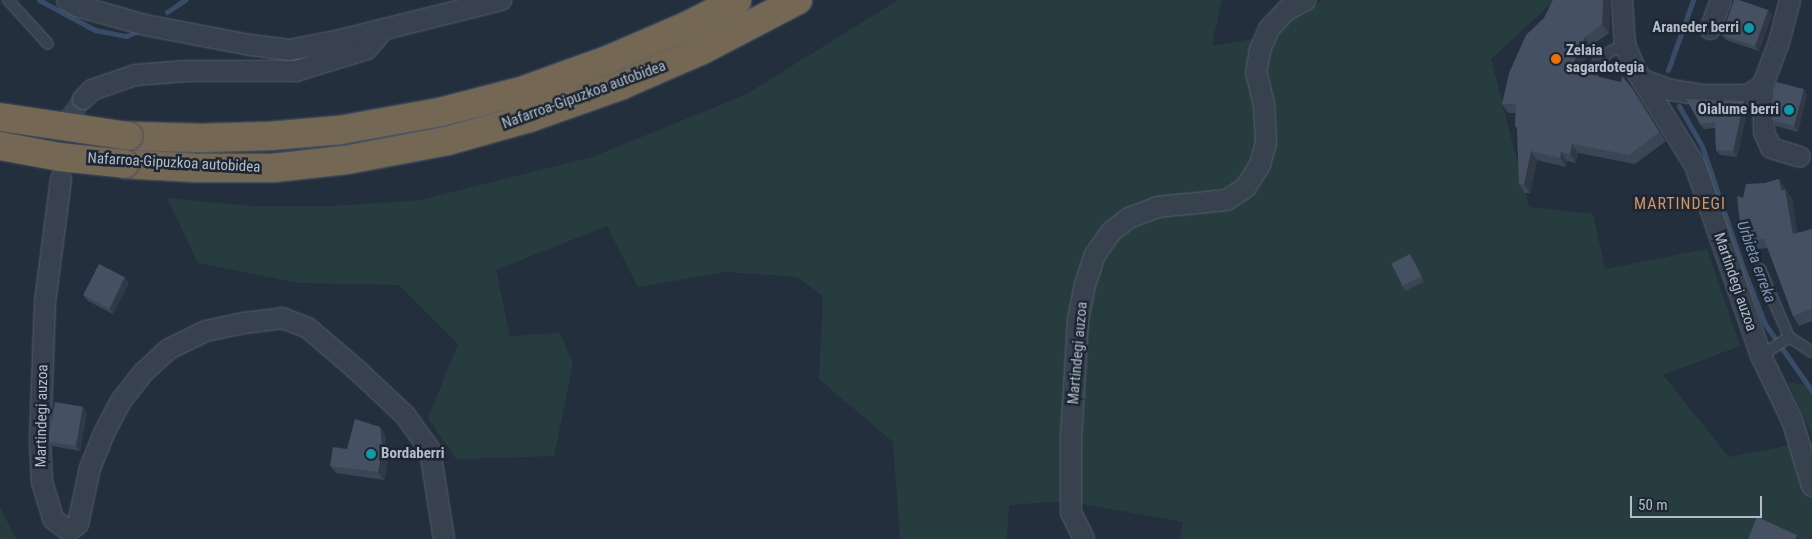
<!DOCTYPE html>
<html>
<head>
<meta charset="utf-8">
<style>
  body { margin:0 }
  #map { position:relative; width:1812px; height:539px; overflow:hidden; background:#242f3e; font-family:"Roboto Condensed",sans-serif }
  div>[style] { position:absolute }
  .green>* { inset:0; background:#263c3f }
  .stream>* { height:5px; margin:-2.5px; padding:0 2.5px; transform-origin:2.5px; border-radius:2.5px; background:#394c67 }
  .minor-tunnel>* { height:20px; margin-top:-10px; transform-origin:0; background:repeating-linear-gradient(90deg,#3a4453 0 20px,transparent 0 30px) }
  .roads { filter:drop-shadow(0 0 1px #565f6c) drop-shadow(0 0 1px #565f6c) }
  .service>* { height:10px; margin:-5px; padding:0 5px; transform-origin:5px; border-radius:5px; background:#38414e }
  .minor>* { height:20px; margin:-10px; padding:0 10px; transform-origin:10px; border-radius:10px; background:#38414e }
  .motorway>* { height:28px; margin:-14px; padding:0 14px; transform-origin:14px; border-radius:14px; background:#746855 }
  .bridges { filter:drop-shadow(0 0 1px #434c59) drop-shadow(0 0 1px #434c59) }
  .motorway-bridge>* { height:28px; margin:-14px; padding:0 14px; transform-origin:14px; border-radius:14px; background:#746855 }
  .wall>* { inset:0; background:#3b4654 }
  .shaded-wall>* { inset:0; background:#303945 }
  .building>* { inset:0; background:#455162; transform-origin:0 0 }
  .dots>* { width:14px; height:14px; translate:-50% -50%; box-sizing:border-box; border:2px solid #1d2633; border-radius:50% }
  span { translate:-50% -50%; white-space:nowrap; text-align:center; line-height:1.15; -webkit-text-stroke:5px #1d2633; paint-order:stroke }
  .poi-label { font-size:15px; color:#b4bcc9; font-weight:700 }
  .right { translate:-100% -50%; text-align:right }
  .left { translate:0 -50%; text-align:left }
  .street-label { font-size:15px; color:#b4bcc9 }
  .neighbourhood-label { font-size:16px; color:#d59563; letter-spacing:1px }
  .water-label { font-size:16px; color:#7c92b1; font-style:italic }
  .scale { position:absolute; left:1630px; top:496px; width:132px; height:22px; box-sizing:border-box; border:2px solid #b4bcc9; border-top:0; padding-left:6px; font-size:15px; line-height:18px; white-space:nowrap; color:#b4bcc9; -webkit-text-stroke:4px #1d2633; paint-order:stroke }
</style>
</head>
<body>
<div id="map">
  <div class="green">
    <div style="clip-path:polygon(898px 0,1224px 0,1221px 2px,1212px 46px,1275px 35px,1289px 19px,1323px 0,1555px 0,1491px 59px,1529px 207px,1593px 214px,1605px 269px,1707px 249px,1740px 346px,1663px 375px,1729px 457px,1812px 441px,1812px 539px,1179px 539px,1183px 522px,1065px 501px,1009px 505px,1007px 539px,900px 539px,893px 442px,819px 379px,823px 296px,797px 277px,726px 272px,638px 287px,607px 226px,496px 270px,510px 336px,560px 333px,573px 364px,554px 456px,456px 459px,428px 418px,458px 344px,399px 285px,299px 283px,198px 263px,167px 198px,251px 206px,334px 206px,420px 200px,592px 157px,745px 95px)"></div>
    <div style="clip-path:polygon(1788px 382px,1812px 386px,1812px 435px)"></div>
    <div style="clip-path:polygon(0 507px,16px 539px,0 539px)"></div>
  </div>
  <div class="stream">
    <div style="left:39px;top:0;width:64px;rotate:28.2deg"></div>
    <div style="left:95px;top:30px;width:32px;rotate:11deg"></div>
    <div style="left:126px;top:36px;width:14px;rotate:-21deg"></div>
    <div style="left:167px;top:12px;width:22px;rotate:-34deg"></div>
    <div style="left:1668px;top:70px;width:74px;rotate:-70.3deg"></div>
    <div style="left:1679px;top:106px;width:46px;rotate:60.1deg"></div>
    <div style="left:1702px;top:146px;width:129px;rotate:71.4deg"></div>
    <div style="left:1743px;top:268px;width:60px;rotate:68.6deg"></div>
    <div style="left:1765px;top:324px;width:82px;rotate:55deg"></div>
  </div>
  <div class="minor-tunnel">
    <div style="left:62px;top:170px;width:52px;rotate:-82.3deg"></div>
    <div style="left:69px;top:118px;width:24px;rotate:-54deg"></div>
  </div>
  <div class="roads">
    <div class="service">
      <div style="left:8px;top:0;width:59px;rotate:47.7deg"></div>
      <div style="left:1591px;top:75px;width:18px;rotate:-61deg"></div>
      <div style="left:1600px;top:59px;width:14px;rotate:-36deg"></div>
      <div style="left:1611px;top:51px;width:15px;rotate:-23deg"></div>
      <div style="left:1760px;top:269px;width:74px;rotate:66.9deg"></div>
      <div style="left:1761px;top:356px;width:34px;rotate:-34deg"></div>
      <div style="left:1789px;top:337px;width:27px;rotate:33deg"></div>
    </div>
    <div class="minor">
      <div style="left:67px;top:0;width:12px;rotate:31deg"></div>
      <div style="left:77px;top:6px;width:71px;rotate:15.6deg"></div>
      <div style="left:145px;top:25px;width:107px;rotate:10.8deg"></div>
      <div style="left:250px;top:45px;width:40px;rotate:7.1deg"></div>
      <div style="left:290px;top:50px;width:56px;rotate:-11.3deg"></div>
      <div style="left:345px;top:39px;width:161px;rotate:-14deg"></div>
      <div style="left:1622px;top:0;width:45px;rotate:86.2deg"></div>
      <div style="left:1625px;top:45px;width:26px;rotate:67deg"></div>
      <div style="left:1635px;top:69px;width:113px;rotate:58deg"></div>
      <div style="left:1695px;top:165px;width:202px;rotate:70.9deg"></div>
      <div style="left:1761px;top:356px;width:71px;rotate:64.2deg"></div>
      <div style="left:1792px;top:420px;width:69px;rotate:73.1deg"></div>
      <div style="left:1710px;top:29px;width:31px;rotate:-69deg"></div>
      <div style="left:1643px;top:80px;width:30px;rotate:20deg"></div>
      <div style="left:1671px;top:90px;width:33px;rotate:9deg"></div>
      <div style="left:1704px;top:95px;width:44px"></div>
      <div style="left:1748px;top:95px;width:18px;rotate:-34deg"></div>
      <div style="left:1763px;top:85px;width:46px;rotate:-69.6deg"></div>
      <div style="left:1779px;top:42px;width:43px;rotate:-75.3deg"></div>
      <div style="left:1763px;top:85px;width:47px;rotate:88.8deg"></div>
      <div style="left:1764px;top:132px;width:17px;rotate:66deg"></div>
      <div style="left:1771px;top:148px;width:30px;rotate:17deg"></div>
      <div style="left:83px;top:99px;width:13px;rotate:-45deg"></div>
      <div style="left:92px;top:90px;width:46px;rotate:-19.2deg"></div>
      <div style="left:135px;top:75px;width:51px;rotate:-4.5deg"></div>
      <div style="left:186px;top:71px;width:110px"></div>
      <div style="left:296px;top:71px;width:74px;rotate:-17.2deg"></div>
      <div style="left:367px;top:49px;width:26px;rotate:-50deg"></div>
      <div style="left:61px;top:179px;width:125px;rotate:97.4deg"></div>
      <div style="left:45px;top:303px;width:139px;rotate:92.1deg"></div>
      <div style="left:40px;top:442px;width:40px;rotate:87.1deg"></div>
      <div style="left:42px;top:482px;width:39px;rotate:73deg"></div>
      <div style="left:53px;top:519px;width:20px;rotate:37deg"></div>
      <div style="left:69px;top:531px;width:11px;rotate:-38deg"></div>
      <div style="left:78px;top:524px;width:57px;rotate:-77.9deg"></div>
      <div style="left:90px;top:468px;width:38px;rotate:-68deg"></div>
      <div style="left:104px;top:433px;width:36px;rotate:-62deg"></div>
      <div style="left:121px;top:401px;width:37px;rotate:-52deg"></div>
      <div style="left:144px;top:372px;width:34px;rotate:-43deg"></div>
      <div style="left:169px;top:349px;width:41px;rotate:-25.9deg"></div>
      <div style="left:206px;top:331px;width:39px;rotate:-12deg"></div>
      <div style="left:244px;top:323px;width:38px;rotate:-7deg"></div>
      <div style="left:282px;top:318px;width:28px;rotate:21deg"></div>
      <div style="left:308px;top:328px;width:65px;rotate:40.6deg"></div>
      <div style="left:357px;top:370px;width:66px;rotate:43.2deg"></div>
      <div style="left:405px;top:415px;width:43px;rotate:54.5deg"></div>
      <div style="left:430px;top:450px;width:90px;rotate:81.1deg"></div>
      <div style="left:1084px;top:539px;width:30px;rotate:-116deg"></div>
      <div style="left:1071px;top:512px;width:73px;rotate:-90deg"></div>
      <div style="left:1071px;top:439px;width:119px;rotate:-86.6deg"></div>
      <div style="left:1078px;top:320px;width:36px;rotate:-79deg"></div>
      <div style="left:1085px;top:285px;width:32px;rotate:-72deg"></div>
      <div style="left:1095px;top:255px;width:28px;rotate:-55deg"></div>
      <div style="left:1111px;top:232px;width:23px;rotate:-38deg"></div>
      <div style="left:1129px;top:218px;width:30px;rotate:-21deg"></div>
      <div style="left:1157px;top:207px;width:70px;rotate:-5.7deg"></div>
      <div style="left:1227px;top:200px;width:23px;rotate:-34deg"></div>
      <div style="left:1246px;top:187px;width:26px;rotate:-58deg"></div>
      <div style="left:1260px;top:165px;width:24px;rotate:-75deg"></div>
      <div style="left:1266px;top:142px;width:38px;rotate:-93deg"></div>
      <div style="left:1264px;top:104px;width:32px;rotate:-104deg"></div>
      <div style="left:1256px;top:73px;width:23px;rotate:-80deg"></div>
      <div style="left:1260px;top:50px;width:23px;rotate:-67deg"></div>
      <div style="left:1269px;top:29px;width:26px;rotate:-47deg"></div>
      <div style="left:1287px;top:10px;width:21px;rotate:-28deg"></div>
    </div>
    <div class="motorway">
      <div style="left:129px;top:136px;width:72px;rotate:1.6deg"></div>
      <div style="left:201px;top:138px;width:69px;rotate:-1.7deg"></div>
      <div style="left:270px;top:136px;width:70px;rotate:-4.9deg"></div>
      <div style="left:340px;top:130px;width:102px;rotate:-10.2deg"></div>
      <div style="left:440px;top:112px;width:85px;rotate:-14.4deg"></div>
      <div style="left:522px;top:91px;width:88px;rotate:-19.9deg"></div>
      <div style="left:605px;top:61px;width:91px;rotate:-23.2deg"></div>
      <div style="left:689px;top:25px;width:54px;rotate:-27.5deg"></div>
      <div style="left:125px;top:164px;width:72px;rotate:3.2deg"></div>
      <div style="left:197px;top:168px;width:76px"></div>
      <div style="left:273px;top:168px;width:73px;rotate:-6.3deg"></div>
      <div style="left:346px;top:160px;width:103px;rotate:-10.7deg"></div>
      <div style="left:447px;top:141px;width:85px;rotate:-15.7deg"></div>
      <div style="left:529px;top:118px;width:99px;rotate:-19.5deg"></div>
      <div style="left:622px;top:85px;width:87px;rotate:-23.6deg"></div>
      <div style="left:702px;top:50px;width:108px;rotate:-27.5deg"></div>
    </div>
  </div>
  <div class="bridges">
    <div class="motorway-bridge">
      <div style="left:0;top:117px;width:130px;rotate:8.4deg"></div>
      <div style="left:0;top:146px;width:61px;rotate:10.4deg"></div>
      <div style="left:60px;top:157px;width:65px;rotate:6.1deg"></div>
    </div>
  </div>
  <div class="wall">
    <div style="clip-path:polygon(1553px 0,1609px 0,1610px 9px,1609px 33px,1591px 46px,1580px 71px,1582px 73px,1639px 97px,1666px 141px,1635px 164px,1578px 153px,1576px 163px,1567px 161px,1566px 167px,1537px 160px,1530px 193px,1525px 193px,1519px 184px,1517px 129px,1515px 126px,1516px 113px,1508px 113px,1502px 104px)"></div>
    <div style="clip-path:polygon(1768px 10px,1772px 15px,1759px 51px,1726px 40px,1722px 35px)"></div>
    <div style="clip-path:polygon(1807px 94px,1798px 132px,1776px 126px,1772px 120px)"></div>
    <div style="clip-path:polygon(1744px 101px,1748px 107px,1737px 157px,1720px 155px,1716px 150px,1715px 128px,1704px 129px,1700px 124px)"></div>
    <div style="clip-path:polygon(1779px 179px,1792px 199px,1797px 233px,1812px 229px,1812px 321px,1799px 326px,1793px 316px,1768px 248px,1749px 250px,1742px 241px,1743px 198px,1765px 183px)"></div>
    <div style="clip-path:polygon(1414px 259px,1424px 282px,1405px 291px,1402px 285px)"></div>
    <div style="clip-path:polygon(129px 283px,113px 314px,88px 301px,84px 296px)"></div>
    <div style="clip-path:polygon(83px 407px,87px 413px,80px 451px,52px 446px,48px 441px)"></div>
    <div style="clip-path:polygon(380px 427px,385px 435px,387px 450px,389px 453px,384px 480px,336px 473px,330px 466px)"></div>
  </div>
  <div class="shaded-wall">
    <div style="clip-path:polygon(1603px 0,1609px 0,1610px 9px,1609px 33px,1602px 24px)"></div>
    <div style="clip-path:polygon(1768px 10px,1772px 15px,1759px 51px,1755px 46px)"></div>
    <div style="clip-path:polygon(1585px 37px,1591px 46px,1578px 75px,1572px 66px)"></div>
    <div style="clip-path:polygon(1632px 88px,1639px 97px,1666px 141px,1659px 132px)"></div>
    <div style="clip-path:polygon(1804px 89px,1807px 94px,1798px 132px,1794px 126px)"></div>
    <div style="clip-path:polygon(1744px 101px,1748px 107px,1737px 157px,1733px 151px)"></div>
    <div style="clip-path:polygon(1572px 144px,1578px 153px,1576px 163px,1570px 154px)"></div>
    <div style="clip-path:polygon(1531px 151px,1537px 160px,1530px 193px,1524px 184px)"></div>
    <div style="clip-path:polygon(1561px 152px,1567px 161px,1566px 167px,1560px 158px)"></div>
    <div style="clip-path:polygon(1779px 179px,1792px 199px,1799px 243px,1793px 234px,1781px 190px)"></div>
    <div style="clip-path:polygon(1410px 254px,1414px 259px,1424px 282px)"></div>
    <div style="clip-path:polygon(125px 277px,129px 283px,113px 314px,110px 309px)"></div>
    <div style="clip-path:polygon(83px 407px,87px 413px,80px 451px,76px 446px)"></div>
    <div style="clip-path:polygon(380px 427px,385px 435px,387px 450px,389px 453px,384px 480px,378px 472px,382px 445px)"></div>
    <div style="clip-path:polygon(1797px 535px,1800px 539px,1795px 539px)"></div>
  </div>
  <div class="building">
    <div style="clip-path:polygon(1553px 0,1603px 0,1602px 24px,1585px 37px,1572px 66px,1578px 68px,1582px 73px,1621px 82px,1622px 76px,1632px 88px,1659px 132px,1629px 155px,1572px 144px,1570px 154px,1561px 152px,1560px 158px,1531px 151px,1524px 184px,1519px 184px,1517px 127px,1515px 126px,1516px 104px,1502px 104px,1509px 73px,1526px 35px,1544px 18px)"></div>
    <div style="clip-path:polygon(1734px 0,1739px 0,1768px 10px,1755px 46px,1722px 35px)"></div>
    <div style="clip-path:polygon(1776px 82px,1804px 89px,1794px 126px,1772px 120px,1772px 100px)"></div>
    <div style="clip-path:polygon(1686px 99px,1744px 101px,1733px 151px,1716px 150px,1715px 122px,1700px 124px)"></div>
    <div style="clip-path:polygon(1779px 179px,1781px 190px,1785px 190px,1793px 234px,1812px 229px,1812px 309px,1793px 316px,1764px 239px,1742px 241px,1737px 196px,1743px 198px,1746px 184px,1765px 183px)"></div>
    <div style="left:1410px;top:254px;width:25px;height:21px;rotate:63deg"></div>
    <div style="left:99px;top:264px;width:29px;height:35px;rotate:27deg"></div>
    <div style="left:55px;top:402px;width:28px;height:40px;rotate:10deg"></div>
    <div style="clip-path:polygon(355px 419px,380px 427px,382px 445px,383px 446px,378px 472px,330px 466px,333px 447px,347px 449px)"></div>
    <div style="clip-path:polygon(1757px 517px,1797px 535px,1795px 539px,1748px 539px)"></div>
  </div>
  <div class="dots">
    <div style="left:1749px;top:28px;background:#0f9aa8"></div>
    <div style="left:1556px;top:59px;background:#e8710a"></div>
    <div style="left:1789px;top:110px;background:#0f9aa8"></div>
    <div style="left:371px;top:454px;background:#0f9aa8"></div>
  </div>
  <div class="poi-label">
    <span class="right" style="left:1739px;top:28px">Araneder berri</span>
    <span class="left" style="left:1566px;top:59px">Zelaia<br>sagardotegia</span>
    <span class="right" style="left:1779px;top:110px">Oialume berri</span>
    <span class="left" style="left:381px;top:454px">Bordaberri</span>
  </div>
  <div class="street-label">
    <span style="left:584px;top:95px;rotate:-20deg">Nafarroa-Gipuzkoa autobidea</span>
    <span style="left:174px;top:163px;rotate:3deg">Nafarroa-Gipuzkoa autobidea</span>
    <span style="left:1735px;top:282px;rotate:71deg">Martindegi auzoa</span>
    <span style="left:1078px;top:353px;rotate:-85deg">Martindegi auzoa</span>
    <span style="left:42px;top:416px;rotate:-89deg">Martindegi auzoa</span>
  </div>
  <div class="neighbourhood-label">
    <span style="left:1680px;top:204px">MARTINDEGI</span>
  </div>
  <div class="water-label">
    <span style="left:1756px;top:262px;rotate:70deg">Urbieta erreka</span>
  </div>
  <div class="scale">50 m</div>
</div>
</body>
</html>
